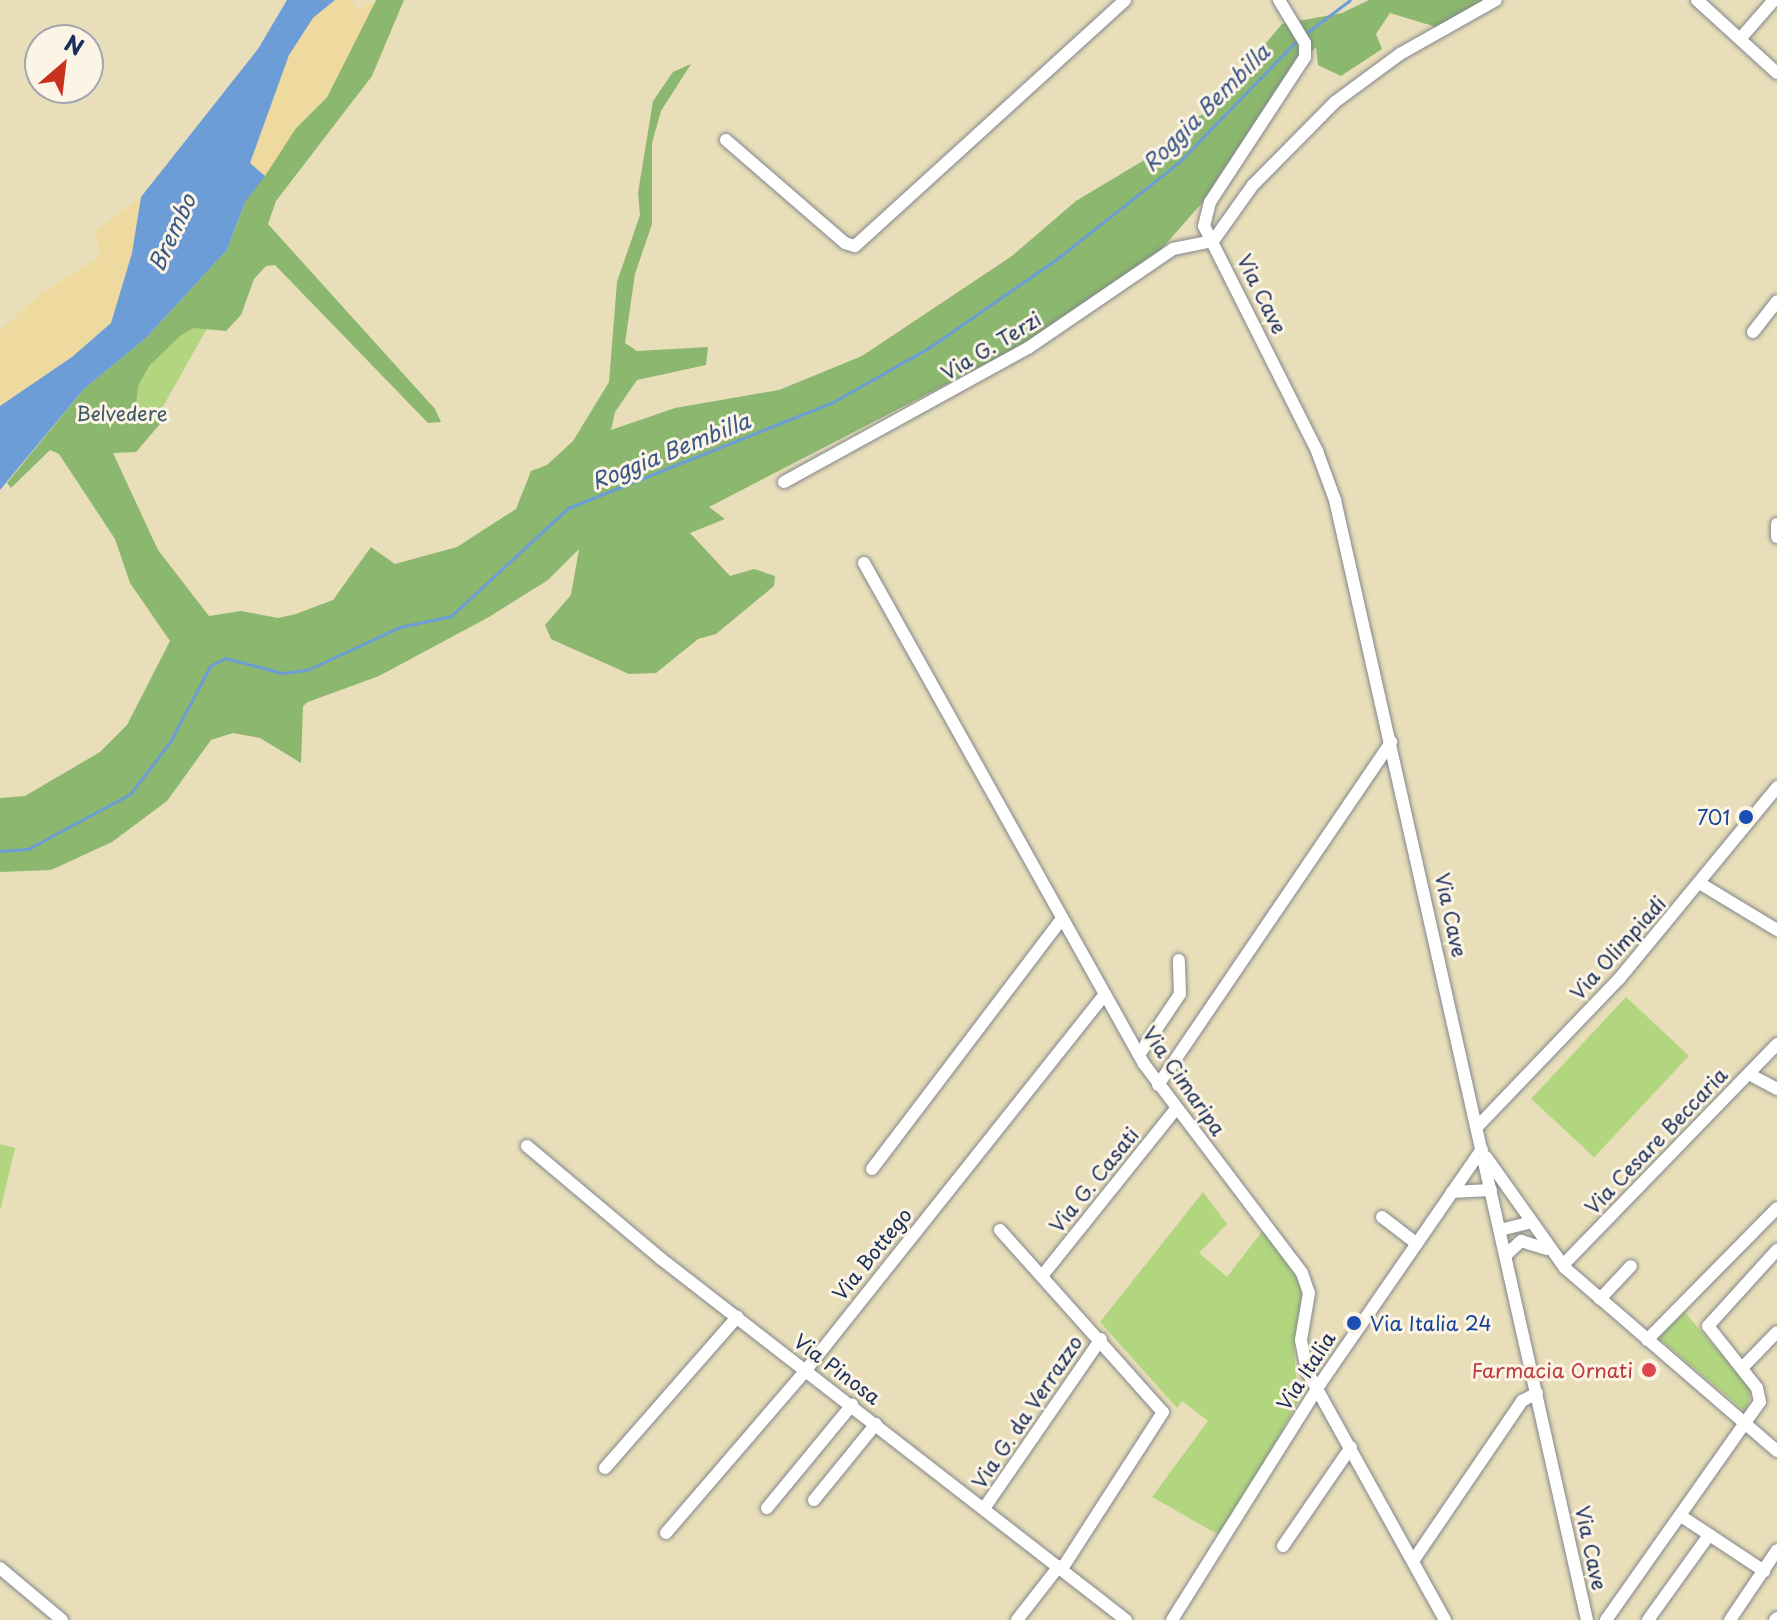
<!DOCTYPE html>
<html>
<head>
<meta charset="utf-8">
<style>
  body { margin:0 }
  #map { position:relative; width:1777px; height:1620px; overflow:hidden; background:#e8deb9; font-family:"Playpen Sans",sans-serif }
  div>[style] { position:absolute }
  .green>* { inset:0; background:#b1d67f; transform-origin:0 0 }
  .forest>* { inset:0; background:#8cb76e }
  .sand>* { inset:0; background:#eeda9e }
  .water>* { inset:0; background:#6d9dd6 }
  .stream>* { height:3px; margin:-1.5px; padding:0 1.5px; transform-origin:1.5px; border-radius:1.5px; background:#6d9dd6 }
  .roads { filter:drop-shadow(0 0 2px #82868c) drop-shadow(0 0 2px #82868c) }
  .minor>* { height:12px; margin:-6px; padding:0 6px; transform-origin:6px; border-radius:6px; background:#fff }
  .dots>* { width:22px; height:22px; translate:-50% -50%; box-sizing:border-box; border:4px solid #fcf5e5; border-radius:50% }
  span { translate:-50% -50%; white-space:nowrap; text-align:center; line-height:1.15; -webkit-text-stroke:6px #fcf5e5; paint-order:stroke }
  .street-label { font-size:20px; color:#1b2f5e }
  .park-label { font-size:20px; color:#405966 }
  .transit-label { font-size:20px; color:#164399 }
  .right { translate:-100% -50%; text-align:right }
  .left { translate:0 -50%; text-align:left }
  .health-label { font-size:20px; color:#be3a42 }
  .water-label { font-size:22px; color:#385688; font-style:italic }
  .north { position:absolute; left:24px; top:24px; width:80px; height:80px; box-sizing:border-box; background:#fcf5e5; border:2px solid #a2a6af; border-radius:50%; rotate:28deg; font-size:22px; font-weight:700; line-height:32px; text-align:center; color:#1b2f5e }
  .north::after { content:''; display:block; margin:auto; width:28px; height:36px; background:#c8321e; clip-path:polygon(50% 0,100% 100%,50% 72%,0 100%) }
</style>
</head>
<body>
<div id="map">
  <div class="green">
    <div style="clip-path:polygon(254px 245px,139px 449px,49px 435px)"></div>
    <div style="left:1626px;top:997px;width:86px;height:139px;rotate:43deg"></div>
    <div style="clip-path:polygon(0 1144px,15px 1148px,0 1211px)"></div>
    <div style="clip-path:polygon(1203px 1192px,1227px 1224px,1199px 1253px,1227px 1277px,1264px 1229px,1304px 1287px,1294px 1349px,1298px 1402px,1233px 1518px,1217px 1534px,1152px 1497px,1208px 1421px,1182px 1401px,1177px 1408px,1100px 1322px)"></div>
    <div style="clip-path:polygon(1682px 1309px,1751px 1389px,1747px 1413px,1656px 1336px)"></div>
  </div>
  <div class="forest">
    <div style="clip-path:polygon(376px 0,404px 0,372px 76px,276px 201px,268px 224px,435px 409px,441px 422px,428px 423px,275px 265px,266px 266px,254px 279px,241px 315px,226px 331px,193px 328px,180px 336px,149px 366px,138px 386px,136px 405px,160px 424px,136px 452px,113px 453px,158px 550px,209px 616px,241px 611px,278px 618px,296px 614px,333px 600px,371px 547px,395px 564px,457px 547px,516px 509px,531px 471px,547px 465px,573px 441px,609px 382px,617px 282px,640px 215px,638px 193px,653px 101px,673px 72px,691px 64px,661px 111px,652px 143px,652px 224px,635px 274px,625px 343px,637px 351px,708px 347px,706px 365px,637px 380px,615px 412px,611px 430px,675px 408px,779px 390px,862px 356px,1012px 256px,1076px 201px,1151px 156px,1184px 124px,1209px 111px,1282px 24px,1342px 13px,1369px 0,1486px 0,1436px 27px,1390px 13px,1376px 34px,1382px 49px,1341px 76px,1318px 65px,1316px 47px,1286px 76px,1208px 196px,1157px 254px,1028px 342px,709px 507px,725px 519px,690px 533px,730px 576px,754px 569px,775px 576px,774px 586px,716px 634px,698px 639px,656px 673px,629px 674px,551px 639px,545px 625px,571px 595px,579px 549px,548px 580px,489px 617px,379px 676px,308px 702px,303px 706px,301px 763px,260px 738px,233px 733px,211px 740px,167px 801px,112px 842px,51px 870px,0 872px,0 798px,25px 796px,100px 752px,127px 725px,170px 641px,130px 583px,115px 539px,59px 454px,50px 450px,11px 488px,7px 483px,84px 389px,146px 338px,227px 250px,245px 202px,296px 128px,327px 97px)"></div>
  </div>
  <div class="sand">
    <div style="clip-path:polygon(335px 0,351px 0,358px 10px,376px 0,327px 97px,296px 128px,265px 176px,250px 163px,265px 115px,289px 55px,313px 18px)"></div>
    <div style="clip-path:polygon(141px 197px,132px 253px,111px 323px,72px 357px,0 406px,0 330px,41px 294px,100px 256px,95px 232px)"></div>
  </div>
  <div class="water">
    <div style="clip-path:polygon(287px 0,335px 0,313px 18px,289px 55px,250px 163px,265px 176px,245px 202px,227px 250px,146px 338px,84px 389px,0 490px,0 406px,72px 357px,111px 323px,132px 253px,141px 197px,258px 49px)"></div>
  </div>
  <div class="stream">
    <div style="left:1305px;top:34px;width:56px;rotate:-37.1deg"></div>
    <div style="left:0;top:851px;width:28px;rotate:-4deg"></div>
    <div style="left:28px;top:849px;width:116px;rotate:-28.3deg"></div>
    <div style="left:130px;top:794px;width:66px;rotate:-52.4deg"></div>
    <div style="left:170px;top:742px;width:86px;rotate:-62.2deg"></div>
    <div style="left:210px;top:666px;width:17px;rotate:-28deg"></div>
    <div style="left:225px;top:658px;width:59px;rotate:14.7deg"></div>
    <div style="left:282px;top:673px;width:25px;rotate:-7deg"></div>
    <div style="left:307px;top:670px;width:102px;rotate:-24.8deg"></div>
    <div style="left:400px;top:627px;width:52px;rotate:-12.2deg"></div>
    <div style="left:451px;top:616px;width:159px;rotate:-42.7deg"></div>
    <div style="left:568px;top:508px;width:288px;rotate:-21.8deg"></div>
    <div style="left:835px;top:401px;width:109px;rotate:-29.6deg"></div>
    <div style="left:930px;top:347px;width:156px;rotate:-34.8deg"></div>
    <div style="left:1058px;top:258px;width:154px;rotate:-38.4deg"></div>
    <div style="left:1179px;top:162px;width:173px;rotate:-45.9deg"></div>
  </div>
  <div class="roads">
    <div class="minor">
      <div style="left:1279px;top:0;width:50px;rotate:58.8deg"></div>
      <div style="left:1305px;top:43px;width:14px;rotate:90deg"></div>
      <div style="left:1305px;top:57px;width:173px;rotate:123.2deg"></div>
      <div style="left:1210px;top:202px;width:25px;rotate:104deg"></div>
      <div style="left:1204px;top:226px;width:252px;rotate:63.3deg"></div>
      <div style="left:1317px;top:451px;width:52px;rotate:69.8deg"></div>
      <div style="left:1335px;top:500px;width:1148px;rotate:77.32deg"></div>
      <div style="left:1697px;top:0;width:108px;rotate:42.4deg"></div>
      <div style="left:1740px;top:39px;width:52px;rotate:-48.9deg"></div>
      <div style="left:726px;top:140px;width:157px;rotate:40.9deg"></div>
      <div style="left:845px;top:243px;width:10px;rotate:17deg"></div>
      <div style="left:855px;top:246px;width:365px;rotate:-42.3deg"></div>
      <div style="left:1213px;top:241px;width:69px;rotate:-54.5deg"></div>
      <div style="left:1253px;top:185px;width:117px;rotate:-45.3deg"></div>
      <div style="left:1335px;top:102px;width:81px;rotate:-36.4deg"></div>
      <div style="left:1400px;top:54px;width:110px;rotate:-29.4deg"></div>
      <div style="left:1753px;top:332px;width:39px;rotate:-52deg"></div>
      <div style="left:784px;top:482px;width:278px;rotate:-28.8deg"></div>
      <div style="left:1028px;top:348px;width:176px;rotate:-34.3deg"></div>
      <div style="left:1173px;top:249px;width:41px;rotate:-11.3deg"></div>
      <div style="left:1777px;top:524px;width:13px;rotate:90deg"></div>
      <div style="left:864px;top:563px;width:574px;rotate:60.8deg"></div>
      <div style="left:1144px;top:1064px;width:262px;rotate:52.9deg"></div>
      <div style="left:1302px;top:1273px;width:21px;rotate:71deg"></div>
      <div style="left:1309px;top:1293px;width:48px;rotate:99.7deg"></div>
      <div style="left:1301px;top:1340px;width:32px;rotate:79deg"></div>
      <div style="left:1307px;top:1371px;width:285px;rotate:61deg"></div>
      <div style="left:1701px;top:884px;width:89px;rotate:31.2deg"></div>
      <div style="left:1139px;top:1055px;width:73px;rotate:-56.1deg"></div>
      <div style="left:1180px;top:994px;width:34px;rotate:-92deg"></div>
      <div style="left:1749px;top:1074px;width:32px;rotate:28deg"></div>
      <div style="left:1158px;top:1085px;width:415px;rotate:-55.8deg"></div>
      <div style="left:1477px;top:1127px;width:205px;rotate:-46.2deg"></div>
      <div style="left:1619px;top:979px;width:249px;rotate:-50.5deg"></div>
      <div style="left:527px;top:1146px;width:174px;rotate:40.1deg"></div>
      <div style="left:660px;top:1258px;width:590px;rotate:37.84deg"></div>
      <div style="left:1486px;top:1157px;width:136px;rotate:54.6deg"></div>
      <div style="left:1565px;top:1268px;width:280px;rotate:40.8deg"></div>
      <div style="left:872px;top:1169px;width:313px;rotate:-52.8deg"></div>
      <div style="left:1452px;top:1192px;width:39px;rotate:-3deg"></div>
      <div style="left:1382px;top:1217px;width:44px;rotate:37.6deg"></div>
      <div style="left:1000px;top:1230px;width:244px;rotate:48.2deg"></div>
      <div style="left:1163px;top:1412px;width:187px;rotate:122.8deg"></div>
      <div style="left:1500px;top:1230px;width:30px;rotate:-14deg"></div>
      <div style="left:1506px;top:1255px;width:21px;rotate:-43deg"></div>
      <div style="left:1521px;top:1241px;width:27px;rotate:17deg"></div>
      <div style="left:1563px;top:1265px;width:308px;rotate:-45.9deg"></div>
      <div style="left:1042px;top:1276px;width:214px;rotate:-51.3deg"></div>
      <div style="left:1600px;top:1299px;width:45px;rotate:-46.8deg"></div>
      <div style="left:1647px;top:1340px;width:185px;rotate:-45.4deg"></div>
      <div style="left:1742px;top:1368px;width:50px;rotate:-45.8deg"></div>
      <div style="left:605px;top:1468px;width:201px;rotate:-48.8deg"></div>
      <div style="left:814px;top:1500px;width:98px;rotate:-50.8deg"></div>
      <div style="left:985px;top:1507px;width:204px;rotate:-55.4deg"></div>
      <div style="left:767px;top:1508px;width:134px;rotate:-50.5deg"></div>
      <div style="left:1681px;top:1516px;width:100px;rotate:33.5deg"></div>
      <div style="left:666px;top:1533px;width:215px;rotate:-49.3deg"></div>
      <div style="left:806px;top:1370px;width:478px;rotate:-51.5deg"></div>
      <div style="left:1283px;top:1546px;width:120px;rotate:-55.5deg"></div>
      <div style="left:1413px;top:1561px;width:194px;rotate:-55.7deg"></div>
      <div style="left:1522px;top:1401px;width:17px;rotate:-28deg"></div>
      <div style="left:0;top:1568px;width:81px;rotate:40deg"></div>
      <div style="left:1017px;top:1620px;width:68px;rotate:-52.1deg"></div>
      <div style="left:1172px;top:1620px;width:279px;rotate:-57.9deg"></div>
      <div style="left:1320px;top:1384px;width:285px;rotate:-55.4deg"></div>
      <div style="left:1606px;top:1620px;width:267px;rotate:-54.8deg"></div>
      <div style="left:1760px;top:1402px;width:14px;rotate:-102deg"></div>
      <div style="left:1757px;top:1388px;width:79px;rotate:-128.3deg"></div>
      <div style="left:1708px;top:1326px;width:103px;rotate:-47.8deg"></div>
      <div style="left:1648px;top:1620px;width:105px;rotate:-54.3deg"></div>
      <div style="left:1730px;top:1620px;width:84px;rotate:-56.1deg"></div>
      <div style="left:1775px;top:1620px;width:3px;rotate:-45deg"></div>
    </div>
  </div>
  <div class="dots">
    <div style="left:1746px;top:817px;background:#1a4fb4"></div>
    <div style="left:1354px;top:1323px;background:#1a4fb4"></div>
    <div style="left:1649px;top:1370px;background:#e0444e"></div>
  </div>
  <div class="street-label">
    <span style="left:1262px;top:294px;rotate:64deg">Via Cave</span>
    <span style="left:991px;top:346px;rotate:-31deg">Via G. Terzi</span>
    <span style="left:1451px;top:915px;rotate:78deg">Via Cave</span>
    <span style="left:1618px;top:948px;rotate:-48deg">Via Olimpiadi</span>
    <span style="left:1184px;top:1081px;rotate:55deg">Via Cimaripa</span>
    <span style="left:1656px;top:1141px;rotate:-46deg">Via Cesare Beccaria</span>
    <span style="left:1094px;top:1180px;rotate:-51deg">Via G. Casati</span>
    <span style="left:872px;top:1254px;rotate:-51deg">Via Bottego</span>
    <span style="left:837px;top:1369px;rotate:37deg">Via Pinosa</span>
    <span style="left:1306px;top:1371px;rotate:-57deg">Via Italia</span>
    <span style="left:1027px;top:1412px;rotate:-56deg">Via G. da Verrazzo</span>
    <span style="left:1591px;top:1548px;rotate:78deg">Via Cave</span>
  </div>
  <div class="park-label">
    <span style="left:122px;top:413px">Belvedere</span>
  </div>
  <div class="transit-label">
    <span class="right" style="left:1730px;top:817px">701</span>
    <span class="left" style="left:1370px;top:1323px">Via Italia 24</span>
  </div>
  <div class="health-label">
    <span class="right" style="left:1633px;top:1370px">Farmacia Ornati</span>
  </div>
  <div class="water-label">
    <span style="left:1205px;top:107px;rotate:-45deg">Roggia Bembilla</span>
    <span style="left:171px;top:232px;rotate:-65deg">Brembo</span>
    <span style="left:670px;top:450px;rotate:-22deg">Roggia Bembilla</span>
  </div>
  <div class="north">N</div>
</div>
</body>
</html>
